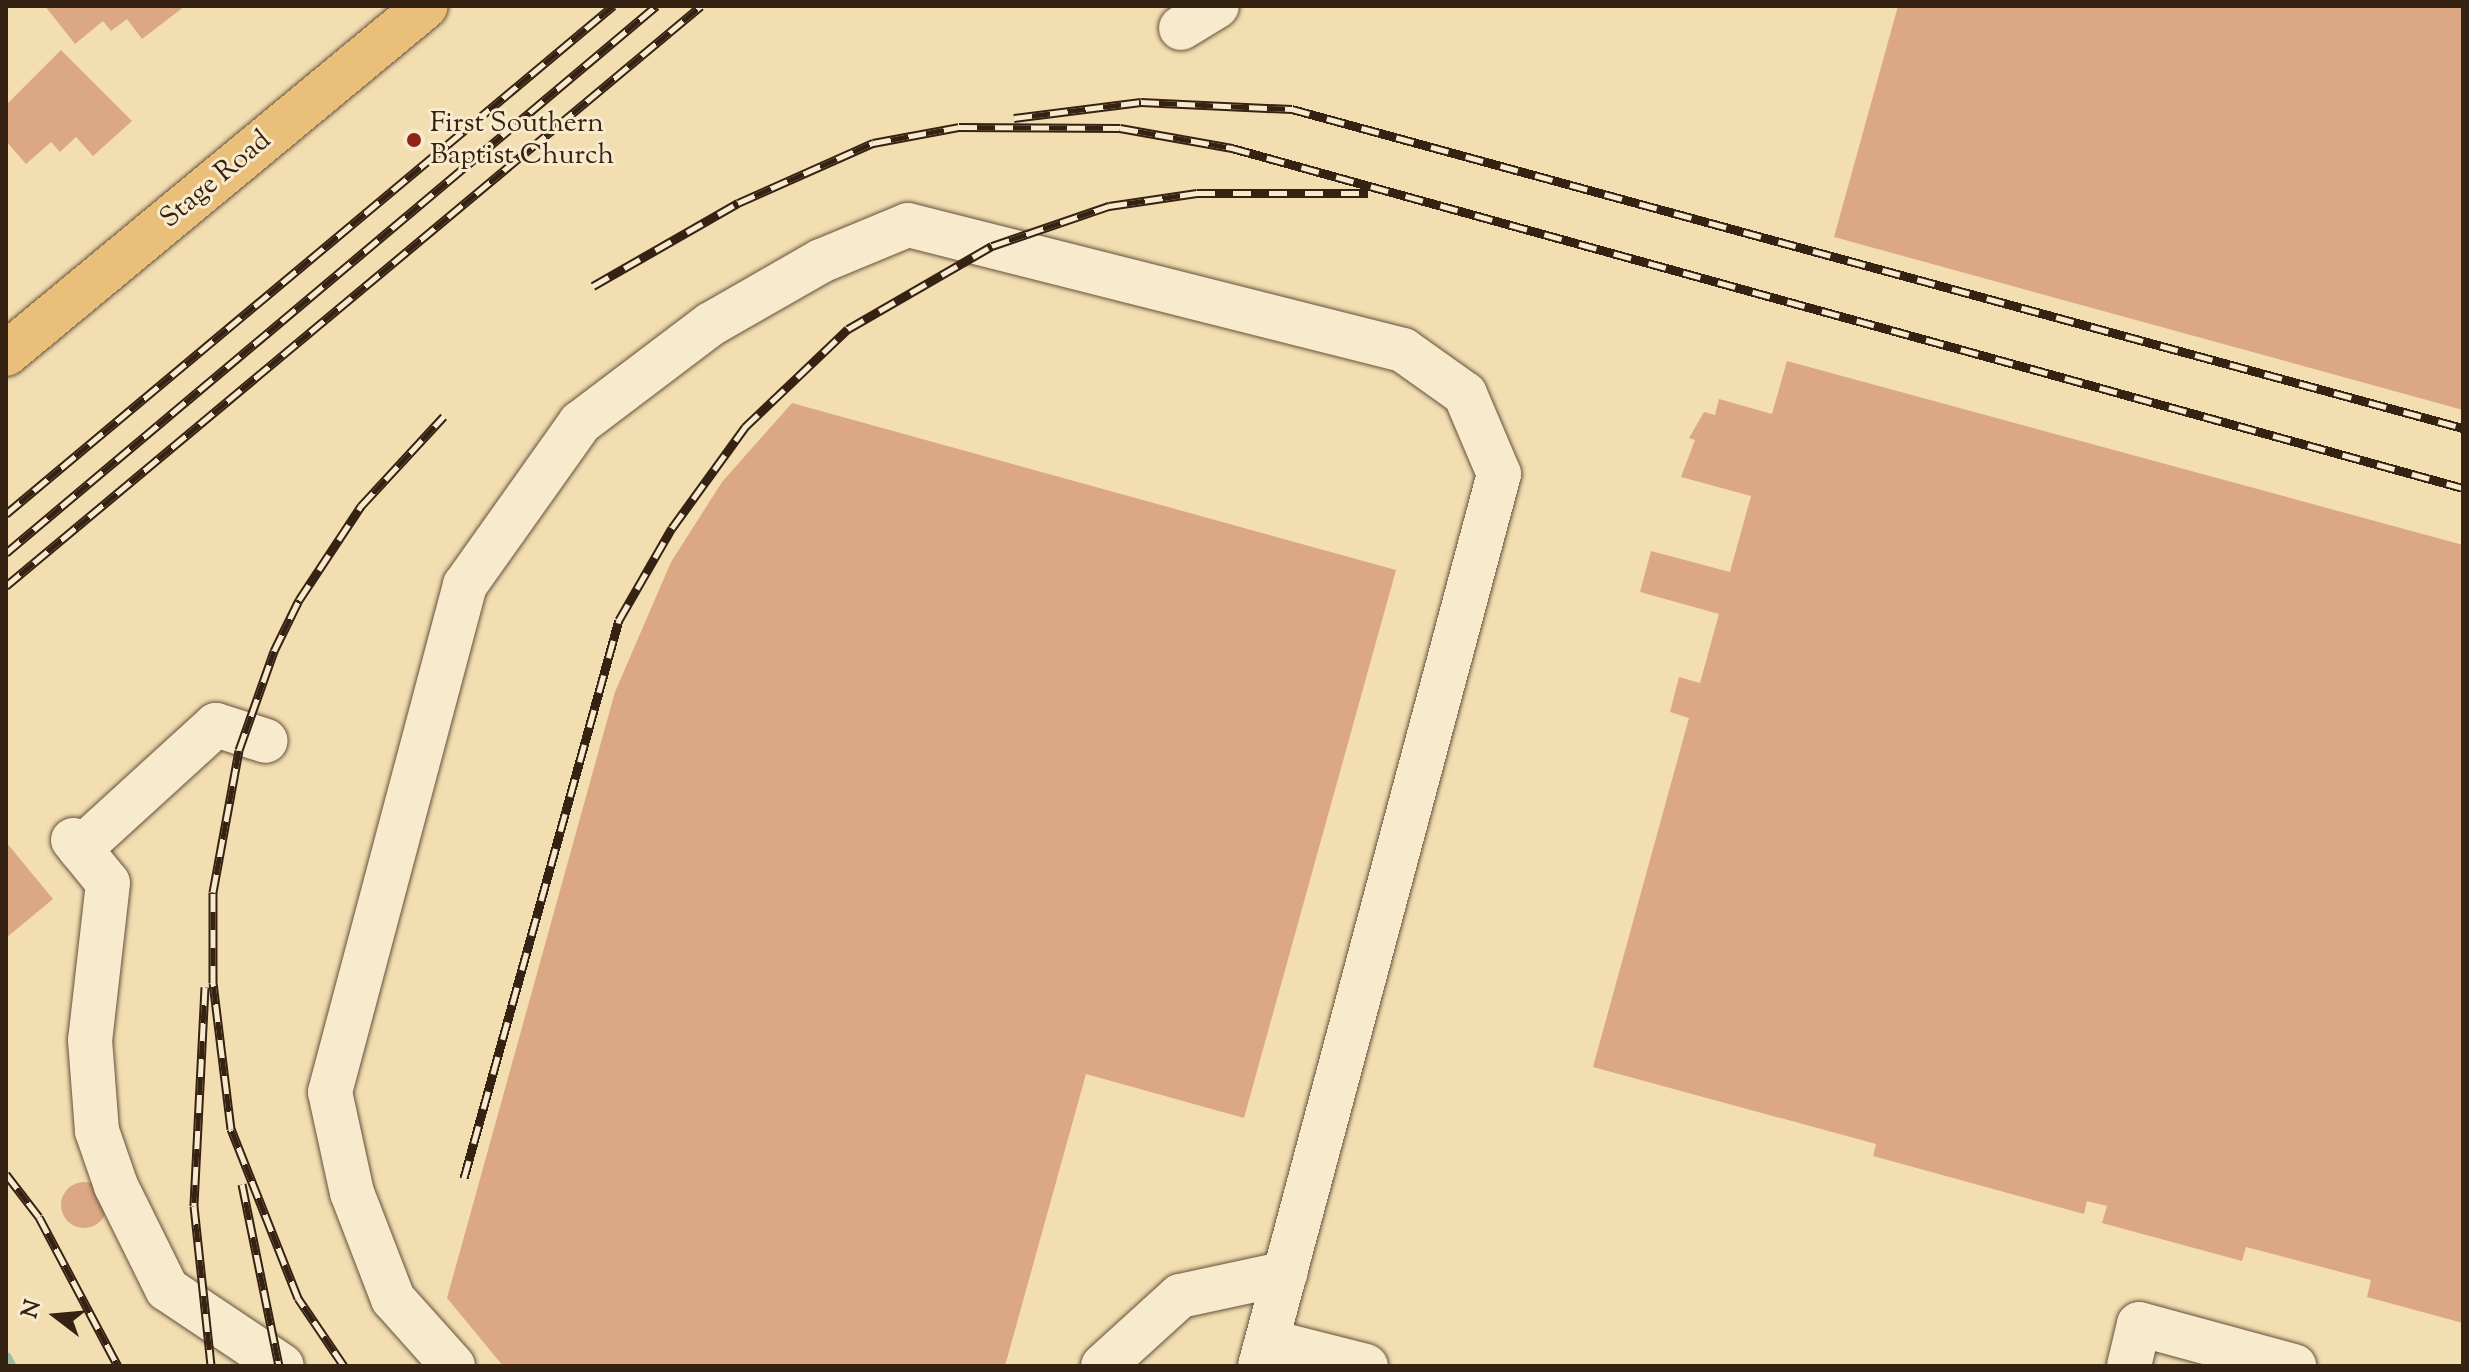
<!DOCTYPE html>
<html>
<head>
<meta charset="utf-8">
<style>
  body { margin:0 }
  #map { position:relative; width:2469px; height:1372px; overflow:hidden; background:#f3deb2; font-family:"Sorts Mill Goudy",serif }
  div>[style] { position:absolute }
  .stream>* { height:12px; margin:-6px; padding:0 6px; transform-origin:6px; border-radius:6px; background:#9cbda8 }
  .building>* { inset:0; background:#dca883 }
  .round { border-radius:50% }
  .roads { filter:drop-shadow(0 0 2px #65513a) drop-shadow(0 0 2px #65513a) }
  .minor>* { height:44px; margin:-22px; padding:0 22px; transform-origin:22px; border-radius:22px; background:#f7eacd }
  .major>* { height:44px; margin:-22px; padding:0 22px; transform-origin:22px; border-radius:22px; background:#eabf79 }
  .rail>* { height:9px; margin-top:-4.5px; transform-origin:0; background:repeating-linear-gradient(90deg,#f7eacd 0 18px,#362212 0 36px); box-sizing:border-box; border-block:2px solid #362212 }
  .dots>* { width:22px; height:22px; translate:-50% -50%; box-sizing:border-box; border:4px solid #f7eacd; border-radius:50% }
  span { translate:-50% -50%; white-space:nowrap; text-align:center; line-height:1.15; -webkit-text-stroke:6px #f7eacd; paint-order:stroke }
  .poi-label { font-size:28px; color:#362212 }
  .left { translate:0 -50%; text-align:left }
  .street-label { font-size:28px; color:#362212 }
  .frame { position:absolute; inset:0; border:8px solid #362212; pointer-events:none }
  .north { position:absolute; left:16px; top:1276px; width:80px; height:80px; -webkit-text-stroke:6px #f7eacd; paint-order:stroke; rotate:286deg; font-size:22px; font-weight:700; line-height:32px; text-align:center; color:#362212 }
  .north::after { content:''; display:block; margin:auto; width:28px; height:36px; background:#362212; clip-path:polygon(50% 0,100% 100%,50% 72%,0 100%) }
</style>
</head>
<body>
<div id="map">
  <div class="stream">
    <div style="left:6px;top:1358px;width:9px;rotate:63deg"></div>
  </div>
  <div class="building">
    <div style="clip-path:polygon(45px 6px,185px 6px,142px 39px,127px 19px,111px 31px,103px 21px,75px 44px)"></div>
    <div style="clip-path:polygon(1898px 6px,2463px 6px,2463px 410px,1834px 237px)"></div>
    <div style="clip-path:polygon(61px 50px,132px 121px,93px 156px,76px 137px,60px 152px,51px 142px,26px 164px,6px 141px,6px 105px)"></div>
    <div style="clip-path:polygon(1787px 361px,2463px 545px,2463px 1323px,2367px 1297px,2371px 1280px,2246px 1247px,2242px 1261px,2102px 1223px,2107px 1206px,2087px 1201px,2084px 1214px,1873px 1156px,1876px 1144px,1593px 1067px,1689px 718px,1670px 712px,1679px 677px,1700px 683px,1719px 614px,1640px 592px,1651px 551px,1730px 572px,1751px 496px,1681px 477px,1695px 440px,1689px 438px,1704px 412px,1715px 415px,1719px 399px,1772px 414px)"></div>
    <div style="clip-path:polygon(792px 403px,1396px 570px,1244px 1118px,1086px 1074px,1005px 1366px,503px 1366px,447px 1298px,615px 692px,671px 562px,722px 482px)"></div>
    <div style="clip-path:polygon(6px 842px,53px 899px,6px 938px)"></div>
    <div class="round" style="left:61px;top:1182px;width:46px;height:46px"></div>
  </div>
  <div class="roads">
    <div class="minor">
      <div style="left:1181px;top:28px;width:42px;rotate:-31.4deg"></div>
      <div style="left:73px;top:840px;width:55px;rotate:50.9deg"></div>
      <div style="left:108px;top:883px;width:158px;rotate:96.5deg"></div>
      <div style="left:90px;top:1040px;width:91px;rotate:85.6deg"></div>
      <div style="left:97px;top:1131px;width:58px;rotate:70.9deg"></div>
      <div style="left:116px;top:1186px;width:115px;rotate:63.7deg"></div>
      <div style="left:167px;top:1289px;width:138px;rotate:33.8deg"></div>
      <div style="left:80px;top:849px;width:184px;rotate:-42.4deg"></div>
      <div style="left:216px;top:725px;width:52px;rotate:17.7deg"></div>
      <div style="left:1267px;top:1341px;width:102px;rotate:14.2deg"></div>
      <div style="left:453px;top:1366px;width:90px;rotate:-131.8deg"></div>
      <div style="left:393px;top:1299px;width:114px;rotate:-111.1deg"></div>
      <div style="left:352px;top:1193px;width:103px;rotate:-102.3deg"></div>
      <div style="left:330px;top:1092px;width:525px;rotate:-75.09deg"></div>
      <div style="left:465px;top:585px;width:199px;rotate:-54.6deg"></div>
      <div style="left:580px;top:423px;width:164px;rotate:-37.1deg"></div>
      <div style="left:711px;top:324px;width:127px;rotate:-29.8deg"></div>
      <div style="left:821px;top:261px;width:94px;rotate:-22.5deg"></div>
      <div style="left:908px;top:225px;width:511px;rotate:14.17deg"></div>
      <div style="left:1403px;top:350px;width:76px;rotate:35.4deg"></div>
      <div style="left:1465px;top:394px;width:87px;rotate:67deg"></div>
      <div style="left:1499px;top:474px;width:923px;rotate:105deg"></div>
      <div style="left:1103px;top:1366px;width:104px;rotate:-42.3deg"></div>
      <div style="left:1180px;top:1296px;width:108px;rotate:-12.2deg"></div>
      <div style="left:2129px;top:1366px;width:43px;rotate:-76.6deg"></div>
      <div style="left:2139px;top:1324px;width:161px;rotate:15.2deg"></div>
    </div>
    <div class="major">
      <div style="left:6px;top:354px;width:545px;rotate:-39.64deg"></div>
    </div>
  </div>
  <div class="rail">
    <div style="left:1014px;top:118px;width:128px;rotate:-7.2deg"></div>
    <div style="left:1141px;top:102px;width:151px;rotate:2.7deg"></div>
    <div style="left:1292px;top:109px;width:1214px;rotate:15.24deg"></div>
    <div style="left:593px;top:286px;width:167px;rotate:-29.8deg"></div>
    <div style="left:738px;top:203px;width:148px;rotate:-24deg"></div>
    <div style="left:873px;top:143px;width:87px;rotate:-10.5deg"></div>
    <div style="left:959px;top:127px;width:161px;rotate:0.4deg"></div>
    <div style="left:1120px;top:128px;width:114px;rotate:10.1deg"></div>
    <div style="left:1232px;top:148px;width:1277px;rotate:15.44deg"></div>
    <div style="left:6px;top:514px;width:792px;rotate:-39.93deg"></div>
    <div style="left:6px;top:553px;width:850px;rotate:-40.08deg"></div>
    <div style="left:6px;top:586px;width:905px;rotate:-39.85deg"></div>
    <div style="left:205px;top:987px;width:219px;rotate:92.9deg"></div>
    <div style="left:194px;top:1206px;width:161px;rotate:83.9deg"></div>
    <div style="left:6px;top:1174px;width:54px;rotate:52.5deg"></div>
    <div style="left:39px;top:1217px;width:169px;rotate:62.1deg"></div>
    <div style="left:464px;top:1178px;width:579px;rotate:-74.48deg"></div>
    <div style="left:619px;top:620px;width:106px;rotate:-60.1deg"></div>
    <div style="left:672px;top:528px;width:125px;rotate:-54.1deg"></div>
    <div style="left:745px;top:427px;width:142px;rotate:-43.6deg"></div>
    <div style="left:848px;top:329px;width:166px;rotate:-30deg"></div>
    <div style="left:992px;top:246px;width:124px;rotate:-18.9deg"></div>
    <div style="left:1109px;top:206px;width:89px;rotate:-8.4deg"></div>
    <div style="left:1197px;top:193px;width:171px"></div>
    <div style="left:242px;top:1184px;width:186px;rotate:78.5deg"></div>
    <div style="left:344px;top:1366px;width:82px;rotate:-124.1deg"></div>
    <div style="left:298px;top:1298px;width:182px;rotate:-111.6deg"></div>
    <div style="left:231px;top:1129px;width:147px;rotate:-97deg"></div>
    <div style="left:213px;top:983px;width:91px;rotate:-90deg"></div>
    <div style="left:213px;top:892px;width:144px;rotate:-79.6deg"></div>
    <div style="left:239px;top:750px;width:105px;rotate:-70.5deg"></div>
    <div style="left:274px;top:651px;width:57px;rotate:-63.9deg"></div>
    <div style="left:299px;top:600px;width:113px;rotate:-56.6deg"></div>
    <div style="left:361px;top:506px;width:122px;rotate:-47.3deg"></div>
  </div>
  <div class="dots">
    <div style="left:414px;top:140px;background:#8f2418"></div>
  </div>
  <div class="poi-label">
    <span class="left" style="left:430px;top:140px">First Southern<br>Baptist Church</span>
  </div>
  <div class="street-label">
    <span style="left:216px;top:180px;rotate:-40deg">Stage Road</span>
  </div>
  <div class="frame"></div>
  <div class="north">N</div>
</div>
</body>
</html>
